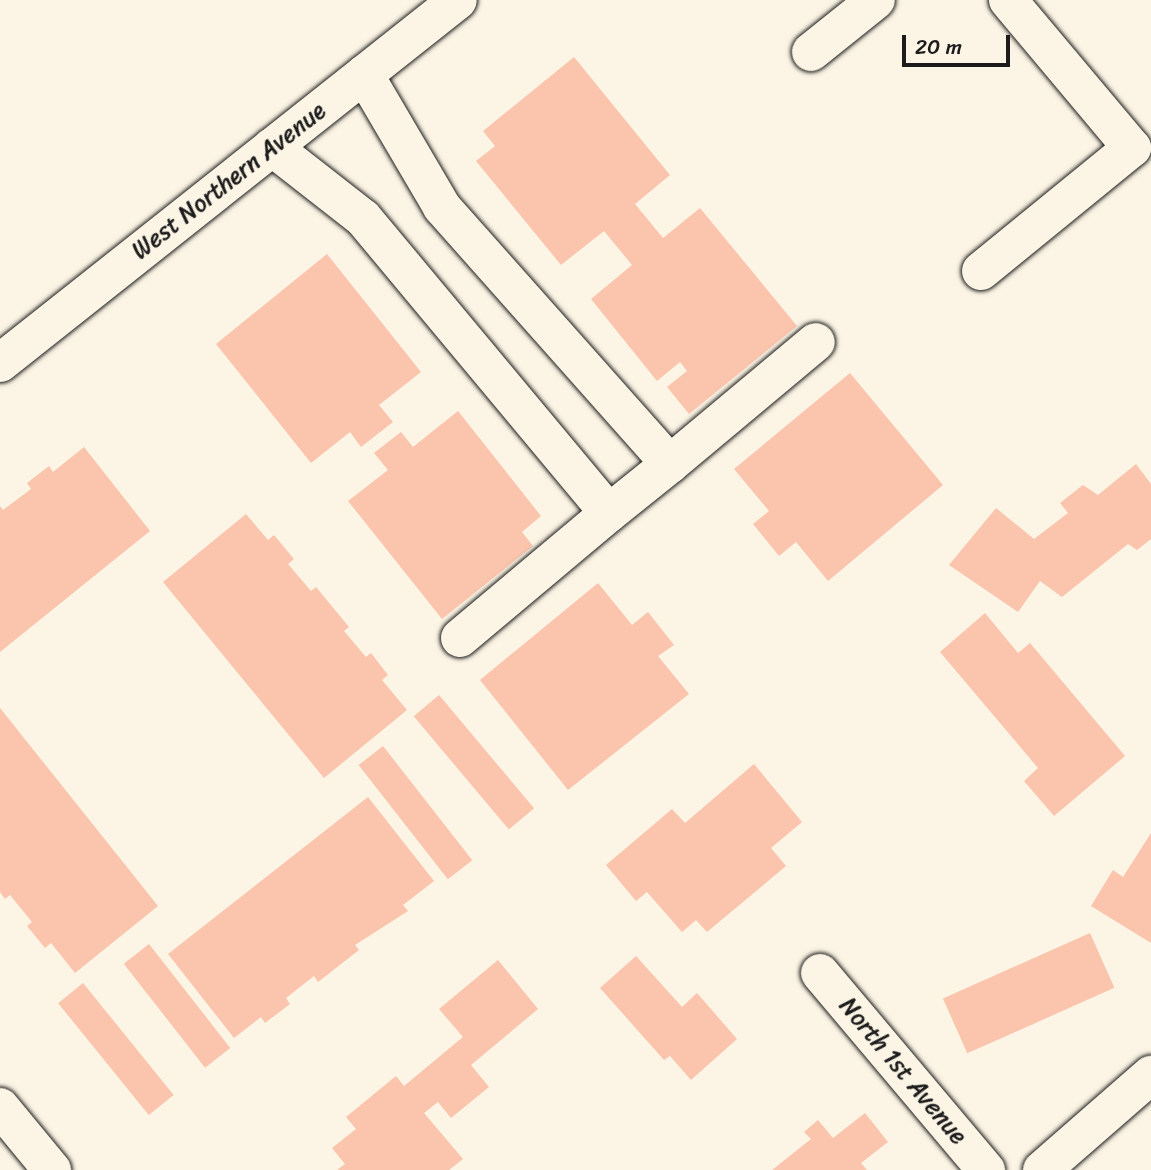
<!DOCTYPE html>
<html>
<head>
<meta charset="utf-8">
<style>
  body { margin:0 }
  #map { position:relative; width:1151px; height:1170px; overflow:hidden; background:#fcf5e5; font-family:Sriracha,sans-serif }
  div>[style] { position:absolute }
  .building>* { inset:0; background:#fac4ad; transform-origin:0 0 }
  .roads { filter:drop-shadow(0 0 2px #1c1c1c) drop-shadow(0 0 2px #1c1c1c) }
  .minor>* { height:38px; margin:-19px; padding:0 19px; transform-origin:19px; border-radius:19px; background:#fcf5e5 }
  .major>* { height:38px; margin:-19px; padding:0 19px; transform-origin:19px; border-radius:19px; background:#fcf5e5 }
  span { translate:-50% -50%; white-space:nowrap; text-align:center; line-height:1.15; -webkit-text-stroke:5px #fcf5e5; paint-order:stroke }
  .street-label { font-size:24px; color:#1c1c1c }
  .scale { position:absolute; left:902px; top:35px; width:108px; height:32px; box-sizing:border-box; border:4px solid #1c1c1c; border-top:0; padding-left:9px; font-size:21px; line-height:24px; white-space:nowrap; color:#1c1c1c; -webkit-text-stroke:5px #fcf5e5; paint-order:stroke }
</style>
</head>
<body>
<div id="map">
  <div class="building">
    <div style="clip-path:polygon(574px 57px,670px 175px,635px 204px,663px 238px,700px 208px,797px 326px,689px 414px,667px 387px,687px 371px,680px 362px,657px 381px,591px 299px,632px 265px,604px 231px,561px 265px,476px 161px,495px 146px,483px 131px)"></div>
    <div style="clip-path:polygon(327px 254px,421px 372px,379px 405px,393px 422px,361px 447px,350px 432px,311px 463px,216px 344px)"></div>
    <div style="clip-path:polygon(850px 373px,943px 485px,828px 581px,796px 542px,779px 556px,753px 524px,769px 511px,734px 469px)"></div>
    <div style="clip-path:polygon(458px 411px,541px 516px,522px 532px,533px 546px,442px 619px,348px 501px,388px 470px,374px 453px,401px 432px,413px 447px)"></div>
    <div style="clip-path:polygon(84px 447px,150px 531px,0 652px,0 506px,3px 510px,31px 489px,27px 483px,49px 466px,53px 472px)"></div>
    <div style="clip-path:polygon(1136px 464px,1151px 484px,1151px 539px,1137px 550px,1128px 544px,1062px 597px,1040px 581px,1018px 612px,949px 565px,996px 508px,1034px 539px,1068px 513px,1060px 503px,1083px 485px,1098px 495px)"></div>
    <div style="clip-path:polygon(246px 514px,268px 540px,274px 535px,294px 559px,288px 564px,311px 591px,316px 587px,349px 627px,344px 631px,366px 657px,371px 653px,388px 675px,382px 680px,407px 710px,324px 778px,163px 582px)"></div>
    <div style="clip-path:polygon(598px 583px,632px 625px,648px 612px,674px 645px,658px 656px,689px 694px,568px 790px,480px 680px)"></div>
    <div style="clip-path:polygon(985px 613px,1018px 653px,1030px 643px,1125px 756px,1054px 816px,1024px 781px,1038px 768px,940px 652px)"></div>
    <div style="left:439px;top:695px;width:148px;height:33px;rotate:50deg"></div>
    <div style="clip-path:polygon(0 708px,158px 906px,75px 973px,51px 943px,45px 948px,27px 926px,32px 922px,10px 895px,5px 899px,0 892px)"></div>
    <div style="left:383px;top:746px;width:145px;height:31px;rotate:52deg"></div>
    <div style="clip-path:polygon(754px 764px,802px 822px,771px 848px,786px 866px,707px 932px,696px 920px,682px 932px,647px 892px,636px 901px,606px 865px,672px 809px,685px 823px)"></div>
    <div style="clip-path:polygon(368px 797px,434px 881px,403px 905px,408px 911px,355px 945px,359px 950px,318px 982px,314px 976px,286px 998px,290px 1004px,265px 1023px,261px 1017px,234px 1038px,168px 954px)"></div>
    <div style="clip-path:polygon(1151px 833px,1151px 943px,1091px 906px,1113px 870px,1123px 877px)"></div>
    <div style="left:1090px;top:933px;width:60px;height:161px;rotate:66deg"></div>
    <div style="left:149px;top:944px;width:132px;height:32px;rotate:52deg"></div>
    <div style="clip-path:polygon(636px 956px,682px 1007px,697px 993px,737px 1039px,691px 1080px,670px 1056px,664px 1060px,600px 988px)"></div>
    <div style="clip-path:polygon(498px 960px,538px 1009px,471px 1065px,489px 1087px,451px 1118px,438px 1102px,424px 1113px,463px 1159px,449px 1170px,337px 1170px,345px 1164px,332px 1148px,356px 1129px,346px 1117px,396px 1076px,404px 1086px,463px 1037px,439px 1009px)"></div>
    <div style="left:83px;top:983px;width:144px;height:32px;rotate:51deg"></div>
    <div style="clip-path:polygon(865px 1113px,888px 1142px,861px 1163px,867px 1170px,772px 1170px,811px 1139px,804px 1132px,818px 1120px,833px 1138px)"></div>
  </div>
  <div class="roads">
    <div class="minor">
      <div style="left:811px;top:52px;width:83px;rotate:-38.7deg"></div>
      <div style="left:272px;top:147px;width:115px;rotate:38deg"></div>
      <div style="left:363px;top:218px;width:384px;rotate:50.2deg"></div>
      <div style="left:609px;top:513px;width:78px;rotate:-38.8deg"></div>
      <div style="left:670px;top:464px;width:344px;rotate:-131.6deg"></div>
      <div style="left:442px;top:207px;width:154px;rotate:-120.4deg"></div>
      <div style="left:981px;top:271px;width:195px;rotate:-39.2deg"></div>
      <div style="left:1132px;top:148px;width:193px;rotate:-130deg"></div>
      <div style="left:670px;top:464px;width:190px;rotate:-39.9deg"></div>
      <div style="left:460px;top:638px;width:194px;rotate:-40deg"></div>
      <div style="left:820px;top:973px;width:258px;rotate:49.9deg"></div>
      <div style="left:1042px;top:1170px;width:145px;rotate:-41.1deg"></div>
    </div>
    <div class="major">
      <div style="left:0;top:363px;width:584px;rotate:-38.4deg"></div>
      <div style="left:0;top:1107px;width:82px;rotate:50.5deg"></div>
    </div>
  </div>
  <div class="street-label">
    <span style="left:229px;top:181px;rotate:-38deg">West Northern Avenue</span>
    <span style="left:903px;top:1071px;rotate:50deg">North 1st Avenue</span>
  </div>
  <div class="scale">20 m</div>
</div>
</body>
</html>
